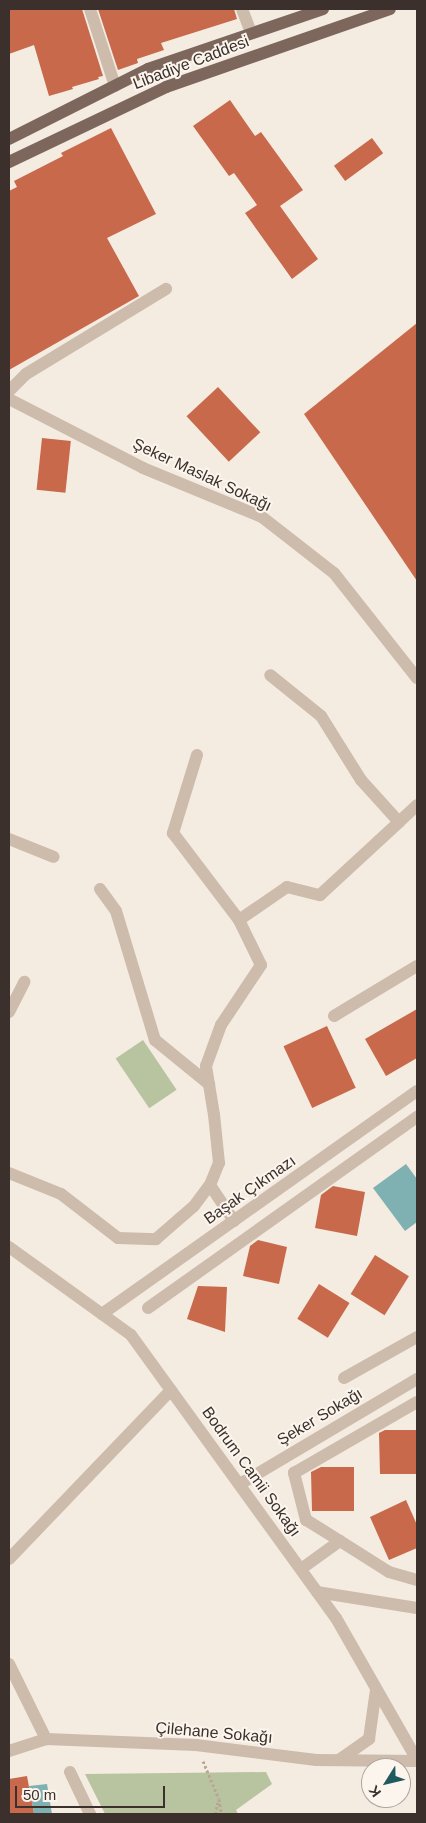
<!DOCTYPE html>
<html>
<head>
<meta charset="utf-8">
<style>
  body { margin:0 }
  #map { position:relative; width:426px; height:1823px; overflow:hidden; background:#f4ebe1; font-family:Helvetica,sans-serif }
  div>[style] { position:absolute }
  .green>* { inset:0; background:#b8c4a0; transform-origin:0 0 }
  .water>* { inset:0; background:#7fb0b2 }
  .building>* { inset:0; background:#c8694b; transform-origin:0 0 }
  .path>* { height:3px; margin-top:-1.5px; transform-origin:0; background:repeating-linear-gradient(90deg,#b9a596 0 2.5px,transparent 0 5px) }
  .minor>* { height:12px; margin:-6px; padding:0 6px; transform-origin:6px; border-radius:6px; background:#cdbbac }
  .major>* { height:12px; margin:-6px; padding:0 6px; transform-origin:6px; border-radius:6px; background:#7d675c }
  span { translate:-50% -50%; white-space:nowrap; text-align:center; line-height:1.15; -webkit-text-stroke:4px #fbf5ee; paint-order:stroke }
  .street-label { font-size:16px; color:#3b302b }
  .frame { position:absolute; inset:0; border:10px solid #3b302b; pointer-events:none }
  .north { position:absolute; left:361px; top:1758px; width:50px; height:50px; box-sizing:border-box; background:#fbf5ee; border:1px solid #aea6a0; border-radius:50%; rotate:234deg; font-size:14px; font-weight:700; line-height:20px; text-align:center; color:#3b302b }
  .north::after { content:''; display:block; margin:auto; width:18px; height:22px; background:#1f5a5e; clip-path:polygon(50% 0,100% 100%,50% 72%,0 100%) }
  .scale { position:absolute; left:15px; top:1786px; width:150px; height:22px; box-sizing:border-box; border:2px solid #3b302b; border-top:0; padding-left:6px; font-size:15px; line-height:18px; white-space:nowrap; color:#3b302b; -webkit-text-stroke:4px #fbf5ee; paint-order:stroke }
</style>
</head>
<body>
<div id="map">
  <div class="green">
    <div style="left:143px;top:1040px;width:60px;height:33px;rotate:56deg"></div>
    <div style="clip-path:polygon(266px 1772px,272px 1784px,236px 1810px,238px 1814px,105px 1814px,85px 1774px)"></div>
  </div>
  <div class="water">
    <div style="clip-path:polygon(406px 1164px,417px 1179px,417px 1222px,405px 1231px,373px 1188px)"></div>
    <div style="clip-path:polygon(47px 1784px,52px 1814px,34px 1814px,29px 1786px)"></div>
  </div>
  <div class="building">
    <div style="clip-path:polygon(9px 9px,82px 9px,103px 76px,98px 77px,99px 79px,72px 87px,73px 89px,49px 96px,34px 45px,9px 54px)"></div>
    <div style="clip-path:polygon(98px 9px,234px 9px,237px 19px,161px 43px,164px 50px,137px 59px,138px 63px,118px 70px)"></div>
    <div style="clip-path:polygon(230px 100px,255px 136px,261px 132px,303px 190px,280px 206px,318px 259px,292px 279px,245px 213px,257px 205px,234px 173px,229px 176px,193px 126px)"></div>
    <div style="clip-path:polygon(111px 128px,156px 214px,107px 238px,139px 296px,9px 370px,9px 191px,17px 187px,14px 181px,63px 156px,61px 153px)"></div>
    <div style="left:372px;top:138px;width:19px;height:47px;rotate:54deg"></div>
    <div style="clip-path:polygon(417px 323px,417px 581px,304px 414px)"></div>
    <div style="left:218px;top:387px;width:62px;height:43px;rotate:47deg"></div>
    <div style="left:42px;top:438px;width:29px;height:52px;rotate:6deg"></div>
    <div style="clip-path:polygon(417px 1009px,417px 1058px,386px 1076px,365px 1039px)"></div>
    <div style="left:327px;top:1026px;width:68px;height:48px;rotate:65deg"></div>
    <div style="clip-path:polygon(333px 1186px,365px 1192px,357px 1236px,315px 1228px,321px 1195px)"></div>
    <div style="clip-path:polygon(258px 1240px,287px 1247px,279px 1284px,243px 1276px,250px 1246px)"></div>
    <div style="left:375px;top:1255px;width:40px;height:46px;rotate:32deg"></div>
    <div style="left:319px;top:1284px;width:36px;height:41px;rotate:32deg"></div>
    <div style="clip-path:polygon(198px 1286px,227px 1287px,225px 1332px,187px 1319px)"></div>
    <div style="clip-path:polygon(385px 1430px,417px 1430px,417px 1474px,380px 1474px,379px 1433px)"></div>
    <div style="clip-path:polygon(321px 1467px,354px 1467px,354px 1511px,312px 1511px,311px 1472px)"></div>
    <div style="clip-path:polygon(406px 1500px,417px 1525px,417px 1548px,389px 1560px,370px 1517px)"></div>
    <div style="clip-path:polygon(27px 1776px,34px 1814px,9px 1814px,9px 1779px)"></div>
  </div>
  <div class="path">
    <div style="left:203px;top:1761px;width:41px;rotate:67.2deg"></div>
    <div style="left:219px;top:1799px;width:15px;rotate:82deg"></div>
    <div style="left:215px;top:1814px;width:12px;rotate:-76deg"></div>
  </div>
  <div class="minor">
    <div style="left:90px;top:9px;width:81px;rotate:72deg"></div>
    <div style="left:242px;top:9px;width:26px;rotate:69deg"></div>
    <div style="left:9px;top:391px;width:24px;rotate:-45deg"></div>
    <div style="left:26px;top:374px;width:164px;rotate:-31.3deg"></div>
    <div style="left:9px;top:399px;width:151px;rotate:27.2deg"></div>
    <div style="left:143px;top:468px;width:129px;rotate:22.4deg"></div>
    <div style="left:262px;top:517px;width:91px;rotate:37.9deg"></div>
    <div style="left:334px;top:573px;width:134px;rotate:51.7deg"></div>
    <div style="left:197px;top:755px;width:82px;rotate:107.1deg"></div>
    <div style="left:173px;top:833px;width:109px;rotate:52.8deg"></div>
    <div style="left:399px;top:822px;width:25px;rotate:-43deg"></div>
    <div style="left:9px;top:839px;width:48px;rotate:21.8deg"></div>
    <div style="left:100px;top:889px;width:27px;rotate:54deg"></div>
    <div style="left:116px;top:911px;width:135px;rotate:73.2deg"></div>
    <div style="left:155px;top:1040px;width:70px;rotate:39.2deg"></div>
    <div style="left:9px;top:1012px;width:34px;rotate:-63deg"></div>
    <div style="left:334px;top:1016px;width:97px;rotate:-31.1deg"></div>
    <div style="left:9px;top:1173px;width:56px;rotate:22deg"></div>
    <div style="left:61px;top:1194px;width:72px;rotate:37.7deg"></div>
    <div style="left:118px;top:1238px;width:38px;rotate:2deg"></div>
    <div style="left:156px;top:1239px;width:50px;rotate:-41deg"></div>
    <div style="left:194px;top:1206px;width:26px;rotate:-53deg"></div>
    <div style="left:234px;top:1221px;width:43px;rotate:-123.7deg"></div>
    <div style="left:210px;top:1185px;width:24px;rotate:-68deg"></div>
    <div style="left:219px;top:1163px;width:48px;rotate:-95.9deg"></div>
    <div style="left:214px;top:1115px;width:50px;rotate:-99.3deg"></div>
    <div style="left:206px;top:1066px;width:44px;rotate:-69.9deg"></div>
    <div style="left:221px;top:1025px;width:72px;rotate:-56.3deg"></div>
    <div style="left:261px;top:965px;width:50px;rotate:-116.1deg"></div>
    <div style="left:239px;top:920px;width:58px;rotate:-34.5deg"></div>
    <div style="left:287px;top:887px;width:34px;rotate:14deg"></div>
    <div style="left:320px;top:895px;width:108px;rotate:-42.7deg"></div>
    <div style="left:399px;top:822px;width:57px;rotate:-132.1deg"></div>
    <div style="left:361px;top:780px;width:75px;rotate:-122deg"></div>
    <div style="left:321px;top:716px;width:65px;rotate:-141.2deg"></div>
    <div style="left:9px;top:1247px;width:150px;rotate:35.8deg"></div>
    <div style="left:131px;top:1335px;width:349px;rotate:54.1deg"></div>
    <div style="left:336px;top:1618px;width:163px;rotate:60.3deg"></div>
    <div style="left:148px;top:1308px;width:330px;rotate:-35.4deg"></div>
    <div style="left:102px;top:1314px;width:386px;rotate:-35.3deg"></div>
    <div style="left:344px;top:1378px;width:84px;rotate:-29.3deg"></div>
    <div style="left:240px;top:1484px;width:206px;rotate:-30.7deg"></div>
    <div style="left:340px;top:1541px;width:40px;rotate:-148deg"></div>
    <div style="left:306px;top:1520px;width:49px;rotate:-104.3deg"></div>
    <div style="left:294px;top:1473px;width:142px;rotate:-30deg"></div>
    <div style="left:9px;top:1559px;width:234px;rotate:-46.2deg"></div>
    <div style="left:301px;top:1569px;width:48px;rotate:-35.7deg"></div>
    <div style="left:340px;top:1541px;width:58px;rotate:32.3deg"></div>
    <div style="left:389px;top:1572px;width:29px;rotate:16deg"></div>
    <div style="left:317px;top:1592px;width:101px;rotate:9.1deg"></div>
    <div style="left:9px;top:1664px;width:84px;rotate:63.7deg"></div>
    <div style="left:9px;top:1751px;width:39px;rotate:-18deg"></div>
    <div style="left:46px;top:1739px;width:150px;rotate:2.3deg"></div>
    <div style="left:196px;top:1745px;width:121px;rotate:7.1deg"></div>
    <div style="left:316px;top:1760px;width:101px;rotate:0.6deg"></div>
    <div style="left:339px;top:1760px;width:37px;rotate:-35deg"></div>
    <div style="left:369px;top:1739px;width:49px;rotate:-81.9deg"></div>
    <div style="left:70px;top:1772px;width:47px;rotate:64.5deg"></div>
  </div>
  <div class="major">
    <div style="left:9px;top:139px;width:156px;rotate:-26.7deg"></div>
    <div style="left:148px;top:69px;width:185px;rotate:-18.9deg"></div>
    <div style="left:9px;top:162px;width:174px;rotate:-25.5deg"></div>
    <div style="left:166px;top:87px;width:237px;rotate:-19.2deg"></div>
  </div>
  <div class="street-label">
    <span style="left:191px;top:63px;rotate:-21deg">Libadiye Caddesi</span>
    <span style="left:202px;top:475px;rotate:25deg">Şeker Maslak Sokağı</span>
    <span style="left:250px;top:1190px;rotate:-35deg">Başak Çıkmazı</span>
    <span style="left:320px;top:1417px;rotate:-31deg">Şeker Sokağı</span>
    <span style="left:251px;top:1472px;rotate:54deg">Bodrum Camii Sokağı</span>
    <span style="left:214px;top:1733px;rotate:5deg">Çilehane Sokağı</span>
  </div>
  <div class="frame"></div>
  <div class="north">K</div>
  <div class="scale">50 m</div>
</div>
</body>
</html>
